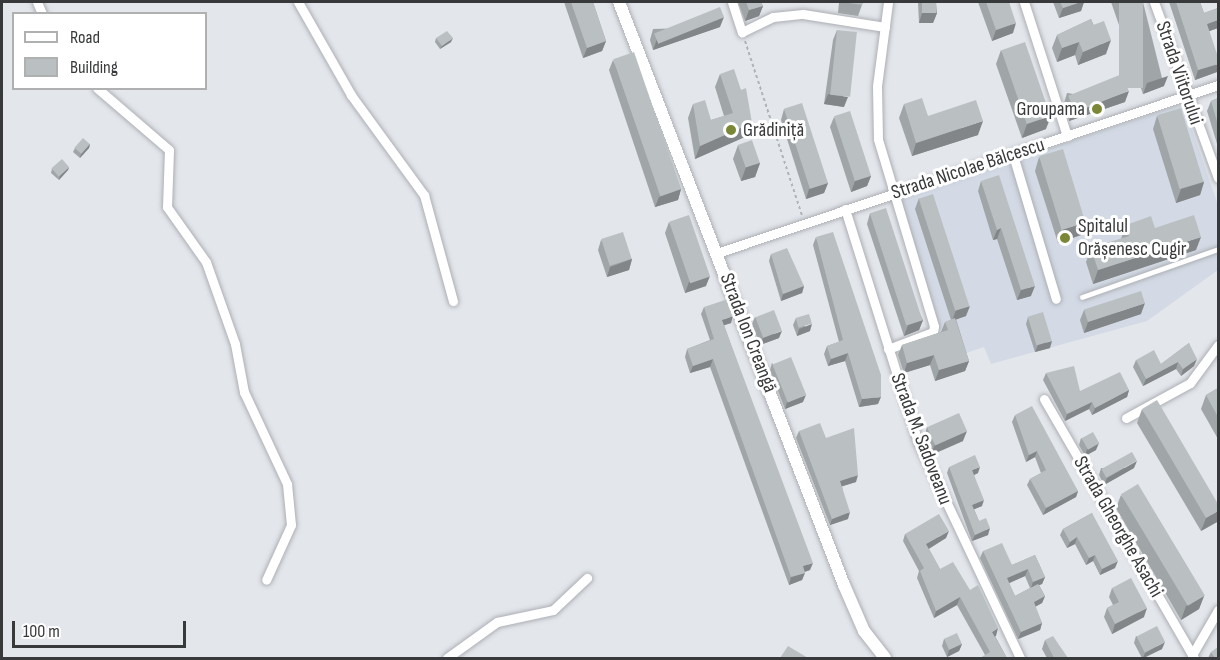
<!DOCTYPE html>
<html>
<head>
<meta charset="utf-8">
<style>
  body { margin:0 }
  #map { position:relative; width:1220px; height:660px; overflow:hidden; background:#e3e6eb; font-family:"Sofia Sans Condensed",sans-serif }
  div>[style] { position:absolute }
  .built>* { inset:0; background:#d3dae5 }
  .path>* { height:2px; margin-top:-1px; transform-origin:0; background:repeating-linear-gradient(90deg,#afb2b6 0 3px,transparent 0 6px) }
  .roads { filter:drop-shadow(0 0 2px #acafb4) drop-shadow(0 0 2px #acafb4) }
  .service>* { height:4.5px; margin:-2.25px; padding:0 2.25px; transform-origin:2.25px; border-radius:2.25px; background:#fff }
  .minor>* { height:9px; margin:-4.5px; padding:0 4.5px; transform-origin:4.5px; border-radius:4.5px; background:#fff }
  .tertiary>* { height:12px; margin:-6px; padding:0 6px; transform-origin:6px; border-radius:6px; background:#fff }
  .wall>* { inset:0; background:#a0a5a7 }
  .shaded-wall>* { inset:0; background:#828688 }
  .building>* { inset:0; background:#bac0c2; transform-origin:0 0 }
  .dots>* { width:16px; height:16px; translate:-50% -50%; box-sizing:border-box; border:3px solid #fff; border-radius:50% }
  span { translate:-50% -50%; white-space:nowrap; text-align:center; line-height:1.15; -webkit-text-stroke:6px #fff; paint-order:stroke }
  .street-label { font-size:20px; color:#37393a }
  .poi-label { font-size:20px; color:#37393a }
  .right { translate:-100% -50%; text-align:right }
  .left { translate:0 -50%; text-align:left }
  .frame { position:absolute; inset:0; border:3px solid #37393a; pointer-events:none }
  .legend { position:absolute; left:12px; top:12px; width:195px; height:78px; box-sizing:border-box; background:#fff; border:2px solid #afb0b0; margin:0; padding:8px 10px; list-style:none; font-size:18px; color:#37393a }
  .legend li { display:flex; align-items:center; gap:12px; height:30px }
  .legend b { width:30px; border:2px solid #afb0b0 }
  .scale { position:absolute; left:12px; top:621px; width:174px; height:27px; box-sizing:border-box; border:3px solid #37393a; border-top:0; padding-left:8px; font-size:18px; line-height:21px; white-space:nowrap; color:#37393a; -webkit-text-stroke:4px #fff; paint-order:stroke }
</style>
</head>
<body>
<div id="map">
  <div class="built">
    <div style="clip-path:polygon(1183px 104px,1218px 205px,1218px 270px,1147px 321px,991px 364px,984px 347px,966px 353px,955px 326px,940px 330px,900px 198px)"></div>
  </div>
  <div class="path">
    <div style="left:745px;top:41px;width:183px;rotate:71.9deg"></div>
  </div>
  <div class="roads">
    <div class="service">
      <div style="left:1082px;top:297px;width:144px;rotate:-19.4deg"></div>
    </div>
    <div class="minor">
      <div style="left:37px;top:2px;width:13px;rotate:67deg"></div>
      <div style="left:298px;top:2px;width:107px;rotate:60.3deg"></div>
      <div style="left:351px;top:95px;width:124px;rotate:53.9deg"></div>
      <div style="left:424px;top:195px;width:110px;rotate:74.7deg"></div>
      <div style="left:732px;top:2px;width:32px;rotate:72deg"></div>
      <div style="left:742px;top:32px;width:34px;rotate:-26deg"></div>
      <div style="left:773px;top:17px;width:30px;rotate:-6deg"></div>
      <div style="left:803px;top:14px;width:83px;rotate:9deg"></div>
      <div style="left:1024px;top:2px;width:141px;rotate:72.2deg"></div>
      <div style="left:1154px;top:2px;width:187px;rotate:70deg"></div>
      <div style="left:97px;top:88px;width:95px;rotate:40.7deg"></div>
      <div style="left:169px;top:150px;width:57px;rotate:92deg"></div>
      <div style="left:167px;top:207px;width:67px;rotate:54.7deg"></div>
      <div style="left:206px;top:262px;width:87px;rotate:70.5deg"></div>
      <div style="left:235px;top:344px;width:49px;rotate:79.4deg"></div>
      <div style="left:244px;top:392px;width:102px;rotate:64.9deg"></div>
      <div style="left:287px;top:484px;width:41px;rotate:84.4deg"></div>
      <div style="left:291px;top:525px;width:60px;rotate:114.4deg"></div>
      <div style="left:1013px;top:155px;width:150px;rotate:73.4deg"></div>
      <div style="left:845px;top:209px;width:244px;rotate:72.6deg"></div>
      <div style="left:918px;top:442px;width:239px;rotate:64.7deg"></div>
      <div style="left:717px;top:253px;width:528px;rotate:-18.54deg"></div>
      <div style="left:888px;top:349px;width:48px;rotate:-20.7deg"></div>
      <div style="left:933px;top:332px;width:6px;rotate:-81deg"></div>
      <div style="left:934px;top:326px;width:195px;rotate:-106.7deg"></div>
      <div style="left:878px;top:139px;width:53px;rotate:-91.1deg"></div>
      <div style="left:877px;top:86px;width:85px;rotate:-82.5deg"></div>
      <div style="left:1044px;top:399px;width:299px;rotate:59.9deg"></div>
      <div style="left:1126px;top:418px;width:73px;rotate:-28.7deg"></div>
      <div style="left:1190px;top:383px;width:47px;rotate:-53.6deg"></div>
      <div style="left:1192px;top:655px;width:52px;rotate:-60deg"></div>
      <div style="left:447px;top:658px;width:62px;rotate:-35.8deg"></div>
      <div style="left:497px;top:622px;width:57px;rotate:-12.1deg"></div>
      <div style="left:553px;top:610px;width:47px;rotate:-43.3deg"></div>
    </div>
    <div class="tertiary">
      <div style="left:619px;top:2px;width:625px;rotate:68.9deg"></div>
      <div style="left:844px;top:585px;width:50px;rotate:66.5deg"></div>
      <div style="left:864px;top:631px;width:34px;rotate:52deg"></div>
    </div>
  </div>
  <div class="wall">
    <div style="clip-path:polygon(564px 2px,593px 2px,606px 41px,602px 51px,583px 58px)"></div>
    <div style="clip-path:polygon(738px 2px,761px 2px,763px 6px,759px 16px,745px 21px)"></div>
    <div style="clip-path:polygon(839px 2px,863px 2px,858px 16px,838px 13px)"></div>
    <div style="clip-path:polygon(918px 2px,936px 2px,937px 13px,933px 23px,919px 23px)"></div>
    <div style="clip-path:polygon(978px 2px,1009px 2px,1013px 33px,992px 41px)"></div>
    <div style="clip-path:polygon(1053px 2px,1084px 2px,1081px 11px,1059px 18px)"></div>
    <div style="clip-path:polygon(1111px 2px,1143px 2px,1164px 86px,1143px 94px)"></div>
    <div style="clip-path:polygon(1169px 2px,1200px 2px,1204px 13px,1218px 8px,1218px 28px,1209px 31px,1217px 72px,1195px 80px)"></div>
    <div style="clip-path:polygon(1091px 19px,1106px 54px,1078px 65px,1075px 55px,1057px 62px,1052px 48px,1057px 35px)"></div>
    <div style="clip-path:polygon(720px 27px,653px 50px,650px 40px,653px 29px)"></div>
    <div style="clip-path:polygon(837px 30px,844px 107px,824px 104px,833px 40px)"></div>
    <div style="clip-path:polygon(436px 38px,451px 42px,440px 49px,435px 42px)"></div>
    <div style="clip-path:polygon(1001px 50px,1046px 129px,1022px 138px,996px 64px)"></div>
    <div style="clip-path:polygon(613px 60px,681px 189px,678px 200px,655px 207px,609px 70px)"></div>
    <div style="clip-path:polygon(720px 74px,752px 123px,747px 136px,695px 159px,688px 118px,693px 104px,711px 120px,724px 116px,715px 87px)"></div>
    <div style="clip-path:polygon(1067px 93px,1125px 102px,1069px 121px,1064px 103px)"></div>
    <div style="clip-path:polygon(1218px 98px,1218px 147px,1207px 111px,1211px 101px)"></div>
    <div style="clip-path:polygon(904px 104px,928px 116px,978px 135px,912px 156px,899px 118px)"></div>
    <div style="clip-path:polygon(784px 109px,828px 183px,824px 193px,806px 199px,781px 120px)"></div>
    <div style="clip-path:polygon(1157px 116px,1204px 182px,1200px 195px,1176px 203px,1153px 129px)"></div>
    <div style="clip-path:polygon(834px 117px,871px 176px,867px 186px,851px 192px,830px 127px)"></div>
    <div style="clip-path:polygon(90px 144px,89px 148px,80px 158px,73px 152px,75px 148px)"></div>
    <div style="clip-path:polygon(738px 145px,760px 163px,755px 177px,741px 181px,733px 159px)"></div>
    <div style="clip-path:polygon(1039px 157px,1086px 222px,1081px 235px,1058px 243px,1035px 171px)"></div>
    <div style="clip-path:polygon(69px 167px,68px 170px,59px 180px,51px 173px,52px 169px)"></div>
    <div style="clip-path:polygon(981px 181px,1031px 296px,1017px 300px,997px 239px,993px 240px,978px 191px)"></div>
    <div style="clip-path:polygon(919px 198px,966px 316px,956px 319px,969px 361px,965px 371px,935px 381px,930px 365px,904px 373px,898px 355px,902px 345px,941px 332px,945px 322px,951px 320px,915px 209px)"></div>
    <div style="clip-path:polygon(870px 213px,923px 320px,919px 330px,904px 336px,867px 224px)"></div>
    <div style="clip-path:polygon(669px 222px,706px 286px,685px 293px,665px 233px)"></div>
    <div style="clip-path:polygon(1126px 225px,1155px 228px,1196px 250px,1093px 284px,1086px 262px,1091px 248px,1121px 239px)"></div>
    <div style="clip-path:polygon(816px 237px,878px 404px,859px 407px,845px 361px,828px 366px,824px 354px,827px 346px,839px 342px,813px 245px)"></div>
    <div style="clip-path:polygon(601px 240px,632px 259px,629px 270px,607px 277px,598px 250px)"></div>
    <div style="clip-path:polygon(771px 254px,804px 286px,802px 293px,781px 301px,769px 261px)"></div>
    <div style="clip-path:polygon(704px 307px,731px 323px,724px 325px,810px 570px,805px 572px,802px 580px,789px 585px,710px 367px,690px 373px,685px 357px,687px 349px,710px 340px,701px 314px)"></div>
    <div style="clip-path:polygon(1084px 310px,1141px 314px,1084px 333px,1080px 320px)"></div>
    <div style="clip-path:polygon(755px 317px,779px 338px,760px 345px,752px 324px)"></div>
    <div style="clip-path:polygon(1028px 317px,1050px 348px,1035px 352px,1026px 324px)"></div>
    <div style="clip-path:polygon(796px 318px,810px 331px,797px 336px,793px 325px)"></div>
    <div style="clip-path:polygon(1189px 343px,1194px 366px,1181px 376px,1176px 369px,1143px 386px,1133px 367px,1136px 360px,1161px 364px)"></div>
    <div style="clip-path:polygon(772px 363px,803px 402px,785px 409px,770px 370px)"></div>
    <div style="clip-path:polygon(1046px 373px,1080px 391px,1129px 390px,1127px 397px,1092px 415px,1089px 409px,1065px 421px,1043px 380px)"></div>
    <div style="clip-path:polygon(1218px 388px,1218px 439px,1201px 409px,1206px 395px)"></div>
    <div style="clip-path:polygon(1142px 409px,1217px 522px,1201px 531px,1137px 423px)"></div>
    <div style="clip-path:polygon(1015px 415px,1078px 491px,1076px 497px,1043px 515px,1027px 485px,1030px 479px,1041px 473px,1035px 457px,1026px 462px,1012px 422px)"></div>
    <div style="clip-path:polygon(927px 427px,963px 441px,931px 455px,924px 437px)"></div>
    <div style="clip-path:polygon(799px 431px,826px 438px,856px 482px,842px 486px,848px 519px,830px 525px,796px 438px)"></div>
    <div style="clip-path:polygon(1081px 438px,1096px 450px,1085px 456px,1079px 445px)"></div>
    <div style="clip-path:polygon(949px 467px,978px 473px,974px 475px,982px 506px,974px 509px,979px 521px,988px 535px,972px 541px,947px 473px)"></div>
    <div style="clip-path:polygon(1101px 468px,1134px 468px,1104px 485px,1099px 475px)"></div>
    <div style="clip-path:polygon(1121px 495px,1204px 596px,1199px 609px,1181px 620px,1116px 508px)"></div>
    <div style="clip-path:polygon(1092px 513px,1115px 568px,1100px 575px,1093px 561px,1086px 565px,1075px 544px,1067px 548px,1060px 535px,1063px 529px)"></div>
    <div style="clip-path:polygon(905px 534px,946px 538px,929px 549px,940px 569px,996px 636px,995px 636px,1007px 658px,985px 655px,957px 605px,934px 618px,917px 578px,919px 571px,903px 541px)"></div>
    <div style="clip-path:polygon(evenodd,983px 551px,1012px 565px,1035px 555px,1045px 577px,1042px 584px,1039px 585px,1045px 596px,1042px 603px,1035px 607px,1042px 623px,1040px 630px,1018px 639px,980px 558px,983px 551px,1025px 576px,1030px 588px,1015px 596px,1009px 583px,1025px 576px)"></div>
    <div style="clip-path:polygon(1112px 588px,1144px 617px,1112px 634px,1104px 617px,1107px 608px,1113px 605px,1109px 597px)"></div>
    <div style="clip-path:polygon(1136px 636px,1162px 649px,1144px 658px,1142px 658px,1134px 643px)"></div>
    <div style="clip-path:polygon(944px 639px,962px 644px,959px 651px,947px 657px,942px 646px)"></div>
    <div style="clip-path:polygon(1045px 640px,1068px 658px,1047px 658px,1042px 649px)"></div>
    <div style="clip-path:polygon(1211px 652px,1218px 658px,1208px 658px)"></div>
  </div>
  <div class="shaded-wall">
    <div style="clip-path:polygon(1081px 2px,1084px 2px,1081px 11px,1059px 18px,1063px 8px)"></div>
    <div style="clip-path:polygon(763px 6px,759px 16px,745px 21px,749px 10px)"></div>
    <div style="clip-path:polygon(922px 13px,937px 13px,933px 23px,919px 23px)"></div>
    <div style="clip-path:polygon(724px 17px,720px 27px,653px 50px,657px 39px)"></div>
    <div style="clip-path:polygon(1218px 20px,1218px 28px,1204px 33px,1207px 24px)"></div>
    <div style="clip-path:polygon(1016px 23px,1013px 33px,992px 41px,996px 30px)"></div>
    <div style="clip-path:polygon(453px 38px,451px 42px,440px 49px,442px 46px)"></div>
    <div style="clip-path:polygon(1111px 40px,1106px 54px,1078px 65px,1083px 52px)"></div>
    <div style="clip-path:polygon(606px 41px,602px 51px,583px 58px,587px 48px)"></div>
    <div style="clip-path:polygon(1079px 42px,1075px 55px,1057px 62px,1062px 48px)"></div>
    <div style="clip-path:polygon(1218px 64px,1217px 72px,1195px 80px,1198px 70px)"></div>
    <div style="clip-path:polygon(1168px 76px,1164px 86px,1143px 94px,1147px 83px)"></div>
    <div style="clip-path:polygon(1129px 91px,1125px 102px,1069px 121px,1073px 111px)"></div>
    <div style="clip-path:polygon(828px 94px,848px 97px,844px 107px,824px 104px)"></div>
    <div style="clip-path:polygon(1051px 116px,1046px 129px,1022px 138px,1027px 124px)"></div>
    <div style="clip-path:polygon(983px 121px,978px 135px,912px 156px,916px 143px)"></div>
    <div style="clip-path:polygon(752px 123px,747px 136px,695px 159px,700px 146px)"></div>
    <div style="clip-path:polygon(90px 144px,89px 148px,80px 158px,81px 154px)"></div>
    <div style="clip-path:polygon(760px 163px,755px 177px,741px 181px,746px 167px)"></div>
    <div style="clip-path:polygon(69px 167px,68px 170px,59px 180px,60px 176px)"></div>
    <div style="clip-path:polygon(871px 176px,867px 186px,851px 192px,855px 181px)"></div>
    <div style="clip-path:polygon(1204px 182px,1200px 195px,1176px 203px,1181px 189px)"></div>
    <div style="clip-path:polygon(828px 183px,824px 193px,806px 199px,809px 189px)"></div>
    <div style="clip-path:polygon(681px 189px,678px 200px,655px 207px,659px 197px)"></div>
    <div style="clip-path:polygon(1086px 222px,1081px 235px,1058px 243px,1063px 229px)"></div>
    <div style="clip-path:polygon(1001px 228px,997px 239px,993px 240px,997px 230px)"></div>
    <div style="clip-path:polygon(1201px 237px,1196px 250px,1093px 284px,1098px 270px)"></div>
    <div style="clip-path:polygon(632px 259px,629px 270px,607px 277px,610px 267px)"></div>
    <div style="clip-path:polygon(710px 276px,706px 286px,685px 293px,689px 282px)"></div>
    <div style="clip-path:polygon(804px 286px,802px 293px,781px 301px,783px 294px)"></div>
    <div style="clip-path:polygon(1035px 286px,1031px 296px,1017px 300px,1021px 290px)"></div>
    <div style="clip-path:polygon(1145px 303px,1141px 314px,1084px 333px,1088px 322px)"></div>
    <div style="clip-path:polygon(970px 306px,966px 316px,952px 321px,956px 310px)"></div>
    <div style="clip-path:polygon(733px 316px,731px 323px,719px 327px,722px 320px)"></div>
    <div style="clip-path:polygon(923px 320px,919px 330px,904px 336px,908px 325px)"></div>
    <div style="clip-path:polygon(812px 324px,810px 331px,797px 336px,799px 329px)"></div>
    <div style="clip-path:polygon(782px 331px,779px 338px,760px 345px,763px 338px)"></div>
    <div style="clip-path:polygon(1052px 341px,1050px 348px,1035px 352px,1038px 345px)"></div>
    <div style="clip-path:polygon(848px 353px,845px 361px,828px 366px,831px 359px)"></div>
    <div style="clip-path:polygon(934px 355px,930px 365px,904px 373px,907px 363px)"></div>
    <div style="clip-path:polygon(713px 359px,710px 367px,690px 373px,693px 366px)"></div>
    <div style="clip-path:polygon(1197px 359px,1194px 366px,1181px 376px,1183px 369px)"></div>
    <div style="clip-path:polygon(969px 361px,965px 371px,935px 381px,939px 370px)"></div>
    <div style="clip-path:polygon(1178px 362px,1176px 369px,1143px 386px,1146px 379px)"></div>
    <div style="clip-path:polygon(1129px 390px,1127px 397px,1092px 415px,1095px 408px)"></div>
    <div style="clip-path:polygon(806px 395px,803px 402px,785px 409px,787px 402px)"></div>
    <div style="clip-path:polygon(881px 397px,878px 404px,859px 407px,862px 399px)"></div>
    <div style="clip-path:polygon(1092px 402px,1089px 409px,1065px 421px,1067px 414px)"></div>
    <div style="clip-path:polygon(967px 431px,963px 441px,931px 455px,935px 444px)"></div>
    <div style="clip-path:polygon(1099px 443px,1096px 450px,1085px 456px,1087px 449px)"></div>
    <div style="clip-path:polygon(1037px 451px,1035px 457px,1026px 462px,1029px 455px)"></div>
    <div style="clip-path:polygon(1137px 461px,1134px 468px,1104px 485px,1107px 478px)"></div>
    <div style="clip-path:polygon(980px 467px,978px 473px,970px 477px,972px 470px)"></div>
    <div style="clip-path:polygon(858px 475px,856px 482px,837px 488px,840px 481px)"></div>
    <div style="clip-path:polygon(1078px 491px,1076px 497px,1043px 515px,1046px 508px)"></div>
    <div style="clip-path:polygon(984px 500px,982px 506px,970px 511px,972px 505px)"></div>
    <div style="clip-path:polygon(1218px 511px,1218px 517px,1217px 522px,1201px 531px,1206px 518px)"></div>
    <div style="clip-path:polygon(850px 512px,848px 519px,830px 525px,832px 519px)"></div>
    <div style="clip-path:polygon(990px 528px,988px 535px,972px 541px,975px 535px)"></div>
    <div style="clip-path:polygon(949px 531px,946px 538px,923px 552px,926px 544px)"></div>
    <div style="clip-path:polygon(1077px 537px,1075px 544px,1067px 548px,1070px 542px)"></div>
    <div style="clip-path:polygon(1095px 555px,1093px 561px,1086px 565px,1089px 558px)"></div>
    <div style="clip-path:polygon(1118px 561px,1115px 568px,1100px 575px,1102px 569px)"></div>
    <div style="clip-path:polygon(813px 563px,810px 570px,800px 573px,803px 566px)"></div>
    <div style="clip-path:polygon(1028px 569px,1025px 576px,1005px 585px,1007px 578px)"></div>
    <div style="clip-path:polygon(805px 573px,802px 580px,789px 585px,791px 577px)"></div>
    <div style="clip-path:polygon(1045px 577px,1042px 584px,1031px 588px,1033px 582px)"></div>
    <div style="clip-path:polygon(1045px 596px,1042px 603px,1031px 609px,1034px 602px)"></div>
    <div style="clip-path:polygon(1204px 596px,1199px 609px,1181px 620px,1186px 606px)"></div>
    <div style="clip-path:polygon(960px 597px,957px 605px,934px 618px,936px 611px)"></div>
    <div style="clip-path:polygon(1147px 608px,1144px 617px,1112px 634px,1115px 624px)"></div>
    <div style="clip-path:polygon(1042px 623px,1040px 630px,1018px 639px,1021px 632px)"></div>
    <div style="clip-path:polygon(998px 628px,996px 636px,990px 639px,992px 632px)"></div>
    <div style="clip-path:polygon(1165px 642px,1162px 649px,1143px 658px,1145px 653px)"></div>
    <div style="clip-path:polygon(962px 644px,959px 651px,947px 657px,949px 650px)"></div>
  </div>
  <div class="building">
    <div style="clip-path:polygon(571px 2px,593px 2px,606px 41px,587px 48px)"></div>
    <div style="clip-path:polygon(746px 2px,761px 2px,763px 6px,749px 10px)"></div>
    <div style="clip-path:polygon(842px 2px,863px 2px,862px 5px)"></div>
    <div style="left:922px;top:2px;width:14px;height:11px"></div>
    <div style="clip-path:polygon(986px 2px,1009px 2px,1016px 23px,996px 30px)"></div>
    <div style="clip-path:polygon(1060px 2px,1081px 2px,1063px 8px)"></div>
    <div style="left:1119px;top:2px;width:24px;height:86px"></div>
    <div style="clip-path:polygon(1176px 2px,1200px 2px,1204px 13px,1218px 8px,1218px 20px,1207px 24px,1218px 57px,1218px 64px,1198px 70px)"></div>
    <div style="left:720px;top:7px;width:11px;height:71px;rotate:68deg"></div>
    <div style="clip-path:polygon(1091px 19px,1093px 25px,1104px 21px,1111px 40px,1083px 52px,1079px 42px,1062px 48px,1057px 35px)"></div>
    <div style="left:837px;top:30px;width:20px;height:65px;rotate:6deg"></div>
    <div style="clip-path:polygon(447px 31px,453px 38px,442px 46px,436px 38px)"></div>
    <div style="left:1025px;top:42px;width:78px;height:25px;rotate:71deg"></div>
    <div style="left:634px;top:52px;width:145px;height:22px;rotate:71deg"></div>
    <div style="clip-path:polygon(734px 69px,741px 90px,746px 88px,752px 123px,700px 146px,693px 104px,705px 100px,711px 120px,733px 113px,720px 74px)"></div>
    <div style="left:1122px;top:74px;width:18px;height:58px;rotate:68deg"></div>
    <div style="clip-path:polygon(922px 98px,928px 116px,976px 100px,983px 121px,916px 143px,904px 104px)"></div>
    <div style="clip-path:polygon(1218px 98px,1218px 125px,1211px 101px)"></div>
    <div style="left:802px;top:103px;width:84px;height:19px;rotate:72deg"></div>
    <div style="left:1181px;top:108px;width:77px;height:25px;rotate:73deg"></div>
    <div style="left:850px;top:111px;width:68px;height:17px;rotate:72deg"></div>
    <div style="left:83px;top:138px;width:9px;height:13px;rotate:41deg"></div>
    <div style="left:752px;top:140px;width:24px;height:15px;rotate:71deg"></div>
    <div style="left:1063px;top:149px;width:77px;height:25px;rotate:73deg"></div>
    <div style="left:62px;top:159px;width:11px;height:14px;rotate:49deg"></div>
    <div style="clip-path:polygon(999px 175px,1035px 286px,1021px 290px,1001px 228px,997px 230px,981px 181px)"></div>
    <div style="left:933px;top:194px;width:118px;height:15px;rotate:72deg"></div>
    <div style="left:886px;top:208px;width:118px;height:17px;rotate:72deg"></div>
    <div style="left:689px;top:215px;width:65px;height:21px;rotate:71deg"></div>
    <div style="clip-path:polygon(1194px 215px,1201px 237px,1098px 270px,1091px 248px,1129px 236px,1126px 225px,1151px 216px,1155px 228px)"></div>
    <div style="left:623px;top:232px;width:28px;height:23px;rotate:72deg"></div>
    <div style="clip-path:polygon(833px 232px,881px 375px,881px 397px,862px 399px,848px 353px,831px 359px,827px 346px,843px 340px,816px 237px)"></div>
    <div style="clip-path:polygon(787px 248px,804px 286px,783px 294px,771px 254px)"></div>
    <div style="left:1141px;top:291px;width:13px;height:60px;rotate:72deg"></div>
    <div style="clip-path:polygon(728px 299px,733px 316px,722px 320px,813px 563px,803px 566px,805px 573px,791px 577px,713px 359px,693px 366px,687px 349px,714px 339px,704px 307px)"></div>
    <div style="left:774px;top:310px;width:22px;height:20px;rotate:69deg"></div>
    <div style="left:1043px;top:312px;width:30px;height:16px;rotate:73deg"></div>
    <div style="left:809px;top:314px;width:10px;height:14px;rotate:73deg"></div>
    <div style="clip-path:polygon(955px 318px,969px 361px,939px 370px,934px 355px,907px 363px,902px 345px,948px 330px,945px 322px)"></div>
    <div style="clip-path:polygon(1189px 343px,1197px 359px,1183px 369px,1178px 362px,1146px 379px,1136px 360px,1154px 350px,1161px 364px)"></div>
    <div style="left:791px;top:357px;width:41px;height:20px;rotate:68deg"></div>
    <div style="clip-path:polygon(1074px 366px,1080px 391px,1120px 372px,1129px 390px,1095px 408px,1092px 402px,1067px 414px,1046px 373px)"></div>
    <div style="clip-path:polygon(1218px 388px,1218px 417px,1206px 395px)"></div>
    <div style="clip-path:polygon(1157px 400px,1218px 504px,1218px 511px,1206px 518px,1142px 409px)"></div>
    <div style="clip-path:polygon(1032px 406px,1078px 491px,1046px 508px,1030px 479px,1046px 470px,1037px 451px,1029px 455px,1015px 415px)"></div>
    <div style="left:959px;top:413px;width:20px;height:35px;rotate:66deg"></div>
    <div style="clip-path:polygon(820px 423px,826px 438px,854px 428px,858px 475px,840px 481px,850px 512px,832px 519px,799px 431px)"></div>
    <div style="left:1093px;top:432px;width:13px;height:13px;rotate:61deg"></div>
    <div style="left:1132px;top:452px;width:10px;height:35px;rotate:61deg"></div>
    <div style="clip-path:polygon(975px 455px,980px 467px,972px 470px,984px 500px,972px 505px,979px 521px,986px 518px,990px 528px,975px 535px,949px 467px)"></div>
    <div style="left:1138px;top:484px;width:130px;height:20px;rotate:59deg"></div>
    <div style="clip-path:polygon(1092px 513px,1118px 561px,1102px 569px,1095px 555px,1089px 558px,1077px 537px,1070px 542px,1063px 529px)"></div>
    <div style="clip-path:polygon(939px 514px,949px 531px,926px 544px,940px 569px,953px 562px,970px 590px,978px 585px,998px 628px,992px 632px,1007px 658px,980px 658px,990px 652px,960px 597px,936px 611px,920px 571px,924px 568px,905px 534px)"></div>
    <div style="clip-path:polygon(1002px 543px,1012px 565px,1035px 555px,1045px 577px,1033px 582px,1028px 569px,1007px 578px,1015px 596px,1038px 584px,1045px 596px,1034px 602px,1042px 623px,1021px 632px,983px 551px)"></div>
    <div style="clip-path:polygon(1131px 578px,1147px 608px,1115px 624px,1107px 608px,1119px 602px,1112px 588px)"></div>
    <div style="left:1157px;top:626px;width:18px;height:23px;rotate:63deg"></div>
    <div style="left:957px;top:633px;width:12px;height:14px;rotate:66deg"></div>
    <div style="clip-path:polygon(1053px 636px,1068px 658px,1054px 658px,1045px 640px)"></div>
    <div style="clip-path:polygon(788px 646px,808px 658px,780px 658px)"></div>
    <div style="clip-path:polygon(1218px 647px,1218px 658px,1215px 658px,1211px 652px)"></div>
  </div>
  <div class="dots">
    <div style="left:1097px;top:109px;background:#798736"></div>
    <div style="left:731px;top:130px;background:#798736"></div>
    <div style="left:1065px;top:238px;background:#798736"></div>
  </div>
  <div class="street-label">
    <span style="left:1179px;top:73px;rotate:71deg">Strada Viitorului</span>
    <span style="left:968px;top:169px;rotate:-18deg">Strada Nicolae Bălcescu</span>
    <span style="left:748px;top:333px;rotate:69deg">Strada Ion Creangă</span>
    <span style="left:921px;top:439px;rotate:69deg">Strada M. Sadoveanu</span>
    <span style="left:1118px;top:527px;rotate:60deg">Strada Gheorghe Asachi</span>
  </div>
  <div class="poi-label">
    <span class="right" style="left:1085px;top:109px">Groupama</span>
    <span class="left" style="left:743px;top:130px">Grădiniță</span>
    <span class="left" style="left:1078px;top:238px">Spitalul<br>Orășenesc Cugir</span>
  </div>
  <div class="frame"></div>
  <ul class="legend">
  <li><b style="height:8px;background:#fff"></b>Road</li>
  <li><b style="height:16px;background:#bac0c2"></b>Building</li>
  </ul>
  <div class="scale">100 m</div>
</div>
</body>
</html>
